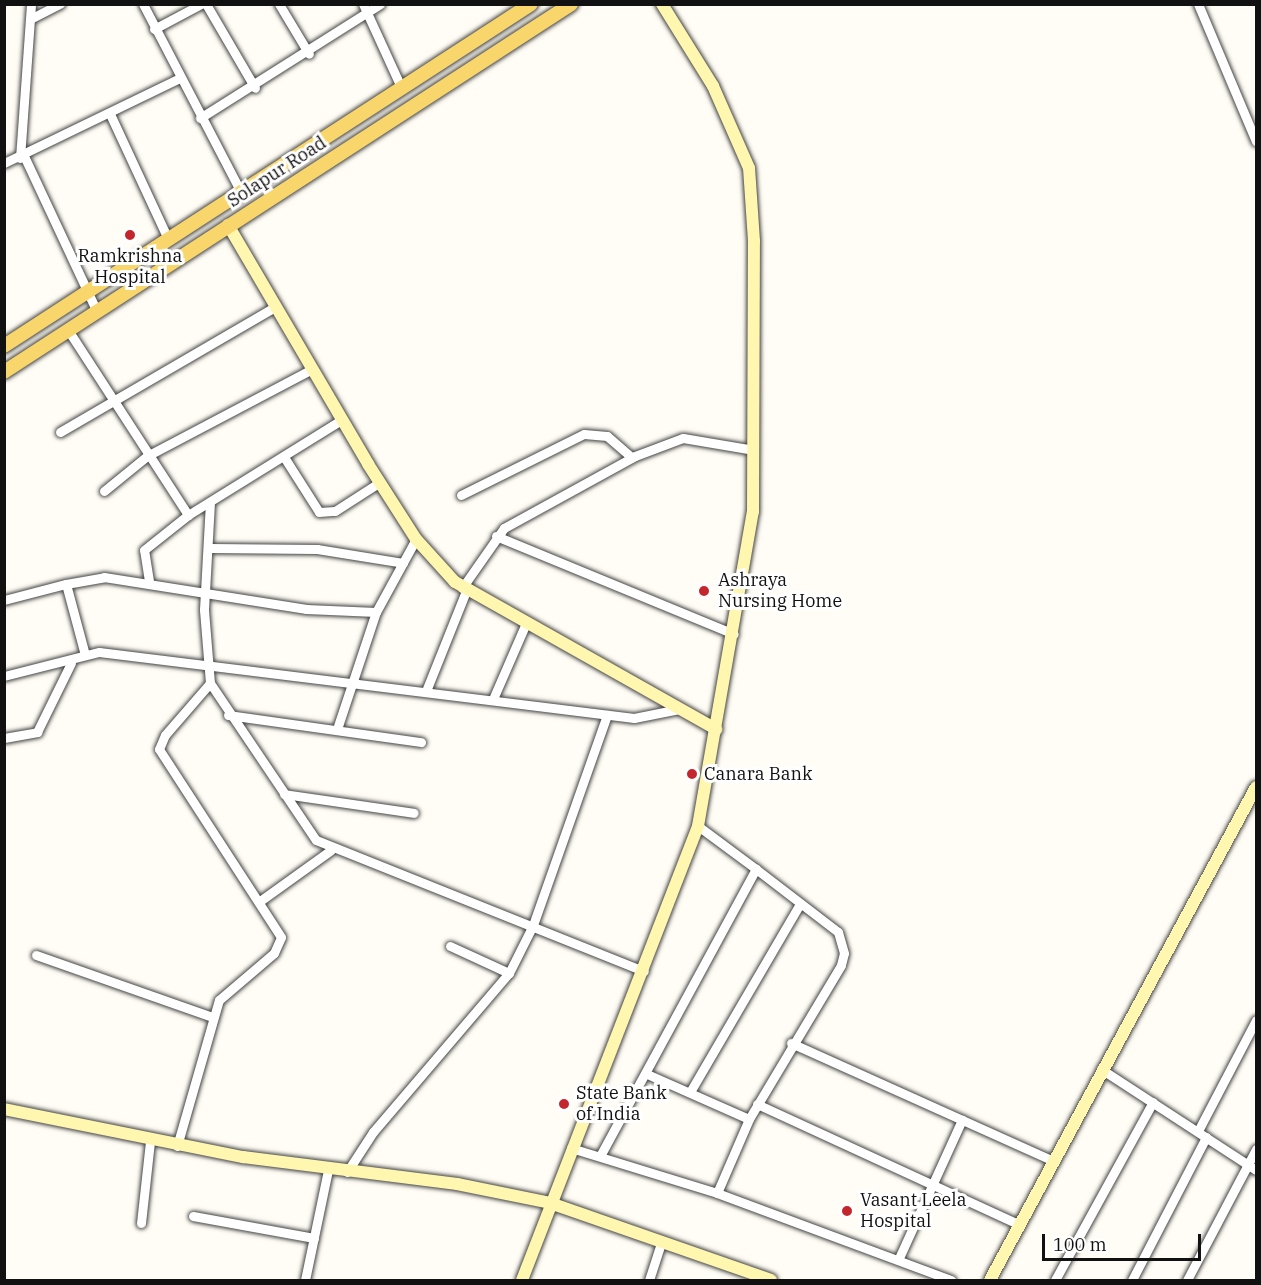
<!DOCTYPE html>
<html>
<head>
<meta charset="utf-8">
<style>
  body { margin:0 }
  #map { position:relative; width:1261px; height:1285px; overflow:hidden; background:#fffdf5; font-family:"IBM Plex Serif",serif }
  div>[style] { position:absolute }
  .roads { filter:drop-shadow(0 0 2px #444) drop-shadow(0 0 2px #444) }
  .street>* { height:9px; margin:-4.5px; padding:0 4.5px; transform-origin:4.5px; border-radius:4.5px; background:#fff }
  .secondary>* { height:12px; margin:-6px; padding:0 6px; transform-origin:6px; border-radius:6px; background:#fff6b0 }
  .primary>* { height:14px; margin:-7px; padding:0 7px; transform-origin:7px; border-radius:7px; background:#f9d66b }
  .dots>* { width:16px; height:16px; translate:-50% -50%; box-sizing:border-box; border:3px solid #fff; border-radius:50% }
  span { translate:-50% -50%; white-space:nowrap; text-align:center; line-height:1.15; -webkit-text-stroke:6px #fff; paint-order:stroke }
  .street-label { font-size:18px; color:#111 }
  .poi-label { font-size:18px; color:#111 }
  .left { translate:0 -50%; text-align:left }
  .frame { position:absolute; inset:0; border:6px solid #111; pointer-events:none }
  .scale { position:absolute; left:1042px; top:1234px; width:159px; height:27px; box-sizing:border-box; border:3px solid #111; border-top:0; padding-left:8px; font-size:18px; line-height:21px; white-space:nowrap; color:#111; -webkit-text-stroke:4px #fff; paint-order:stroke }
</style>
</head>
<body>
<div id="map">
  <div class="roads">
    <div class="street">
      <div style="left:143px;top:4px;width:212px;rotate:62.5deg"></div>
      <div style="left:206px;top:4px;width:97px;rotate:59.7deg"></div>
      <div style="left:279px;top:4px;width:58px;rotate:59deg"></div>
      <div style="left:363px;top:4px;width:91px;rotate:65.4deg"></div>
      <div style="left:1198px;top:4px;width:149px;rotate:67.1deg"></div>
      <div style="left:30px;top:19px;width:34px;rotate:-27deg"></div>
      <div style="left:154px;top:29px;width:53px;rotate:-28deg"></div>
      <div style="left:110px;top:114px;width:138px;rotate:65.1deg"></div>
      <div style="left:200px;top:118px;width:213px;rotate:-32.3deg"></div>
      <div style="left:24px;top:156px;width:170px;rotate:64.9deg"></div>
      <div style="left:20px;top:158px;width:154px;rotate:-85.9deg"></div>
      <div style="left:4px;top:163px;width:193px;rotate:-25.8deg"></div>
      <div style="left:68px;top:330px;width:221px;rotate:57deg"></div>
      <div style="left:60px;top:432px;width:246px;rotate:-30.2deg"></div>
      <div style="left:284px;top:457px;width:65px;rotate:57.5deg"></div>
      <div style="left:319px;top:512px;width:16px;rotate:-4deg"></div>
      <div style="left:335px;top:511px;width:54px;rotate:-32.8deg"></div>
      <div style="left:104px;top:491px;width:55px;rotate:-39.1deg"></div>
      <div style="left:147px;top:456px;width:184px;rotate:-27.8deg"></div>
      <div style="left:461px;top:495px;width:137px;rotate:-26.4deg"></div>
      <div style="left:584px;top:434px;width:23px;rotate:5deg"></div>
      <div style="left:607px;top:436px;width:33px;rotate:41deg"></div>
      <div style="left:210px;top:502px;width:108px;rotate:93.2deg"></div>
      <div style="left:204px;top:610px;width:73px;rotate:85.3deg"></div>
      <div style="left:210px;top:683px;width:189px;rotate:56deg"></div>
      <div style="left:316px;top:840px;width:353px;rotate:21.8deg"></div>
      <div style="left:496px;top:536px;width:257px;rotate:22.4deg"></div>
      <div style="left:210px;top:548px;width:107px;rotate:0.5deg"></div>
      <div style="left:317px;top:549px;width:87px;rotate:9.2deg"></div>
      <div style="left:149px;top:581px;width:31px;rotate:-99deg"></div>
      <div style="left:144px;top:550px;width:56px;rotate:-38.5deg"></div>
      <div style="left:188px;top:515px;width:180px;rotate:-31.8deg"></div>
      <div style="left:66px;top:584px;width:39px;rotate:-10deg"></div>
      <div style="left:104px;top:577px;width:205px;rotate:9deg"></div>
      <div style="left:306px;top:609px;width:70px;rotate:2.5deg"></div>
      <div style="left:462px;top:588px;width:73px;rotate:-55deg"></div>
      <div style="left:504px;top:528px;width:149px;rotate:-28.8deg"></div>
      <div style="left:635px;top:456px;width:51px;rotate:-20.6deg"></div>
      <div style="left:683px;top:438px;width:72px;rotate:9.6deg"></div>
      <div style="left:4px;top:600px;width:64px;rotate:-14.5deg"></div>
      <div style="left:66px;top:584px;width:73px;rotate:75deg"></div>
      <div style="left:4px;top:676px;width:98px;rotate:-14.2deg"></div>
      <div style="left:99px;top:652px;width:539px;rotate:7.03deg"></div>
      <div style="left:634px;top:718px;width:46px;rotate:-11.3deg"></div>
      <div style="left:426px;top:691px;width:108px;rotate:-68.2deg"></div>
      <div style="left:493px;top:699px;width:83px;rotate:-66.5deg"></div>
      <div style="left:228px;top:715px;width:195px;rotate:8deg"></div>
      <div style="left:338px;top:726px;width:120px;rotate:-71.6deg"></div>
      <div style="left:376px;top:612px;width:83px;rotate:-61.3deg"></div>
      <div style="left:4px;top:738px;width:34px;rotate:-10deg"></div>
      <div style="left:37px;top:732px;width:77px;rotate:-63.8deg"></div>
      <div style="left:284px;top:794px;width:131px;rotate:8.3deg"></div>
      <div style="left:260px;top:901px;width:87px;rotate:-35.7deg"></div>
      <div style="left:450px;top:946px;width:65px;rotate:24.6deg"></div>
      <div style="left:36px;top:955px;width:187px;rotate:19.4deg"></div>
      <div style="left:791px;top:1043px;width:287px;rotate:24.2deg"></div>
      <div style="left:1101px;top:1069px;width:185px;rotate:33.1deg"></div>
      <div style="left:647px;top:1074px;width:111px;rotate:23.8deg"></div>
      <div style="left:749px;top:1119px;width:179px;rotate:-59.1deg"></div>
      <div style="left:841px;top:965px;width:12px;rotate:-76deg"></div>
      <div style="left:844px;top:953px;width:22px;rotate:-106deg"></div>
      <div style="left:838px;top:932px;width:103px;rotate:-142.5deg"></div>
      <div style="left:690px;top:1092px;width:218px;rotate:-59.7deg"></div>
      <div style="left:757px;top:1104px;width:287px;rotate:24.7deg"></div>
      <div style="left:1198px;top:1131px;width:125px;rotate:-62.4deg"></div>
      <div style="left:177px;top:1146px;width:152px;rotate:-74deg"></div>
      <div style="left:219px;top:1000px;width:72px;rotate:-40.5deg"></div>
      <div style="left:274px;top:953px;width:17px;rotate:-66deg"></div>
      <div style="left:281px;top:937px;width:224px;rotate:-123deg"></div>
      <div style="left:159px;top:749px;width:15px;rotate:-67deg"></div>
      <div style="left:165px;top:735px;width:69px;rotate:-49.1deg"></div>
      <div style="left:571px;top:1148px;width:153px;rotate:17.1deg"></div>
      <div style="left:717px;top:1193px;width:250px;rotate:20.4deg"></div>
      <div style="left:600px;top:1156px;width:327px;rotate:-61.5deg"></div>
      <div style="left:756px;top:869px;width:72px;rotate:-143.4deg"></div>
      <div style="left:347px;top:1172px;width:48px;rotate:-57deg"></div>
      <div style="left:373px;top:1132px;width:209px;rotate:-49.5deg"></div>
      <div style="left:509px;top:973px;width:54px;rotate:-63.4deg"></div>
      <div style="left:533px;top:925px;width:223px;rotate:-70.6deg"></div>
      <div style="left:717px;top:1193px;width:81px;rotate:-66.6deg"></div>
      <div style="left:193px;top:1216px;width:123px;rotate:10.3deg"></div>
      <div style="left:141px;top:1223px;width:82px;rotate:-83.7deg"></div>
      <div style="left:899px;top:1258px;width:152px;rotate:-65.5deg"></div>
      <div style="left:305px;top:1280px;width:112px;rotate:-78.2deg"></div>
      <div style="left:649px;top:1280px;width:39px;rotate:-72deg"></div>
      <div style="left:1055px;top:1280px;width:203px;rotate:-61.2deg"></div>
      <div style="left:1132px;top:1280px;width:161px;rotate:-62.6deg"></div>
      <div style="left:1187px;top:1280px;width:148px;rotate:-62.2deg"></div>
    </div>
    <div class="secondary">
      <div style="left:228px;top:225px;width:277px;rotate:59.6deg"></div>
      <div style="left:368px;top:464px;width:89px;rotate:57.4deg"></div>
      <div style="left:416px;top:539px;width:58px;rotate:47.8deg"></div>
      <div style="left:455px;top:582px;width:300px;rotate:29.4deg"></div>
      <div style="left:4px;top:1109px;width:244px;rotate:11.4deg"></div>
      <div style="left:243px;top:1157px;width:216px;rotate:7.2deg"></div>
      <div style="left:457px;top:1184px;width:95px;rotate:11.5deg"></div>
      <div style="left:550px;top:1203px;width:234px;rotate:19.2deg"></div>
      <div style="left:522px;top:1280px;width:487px;rotate:-68.8deg"></div>
      <div style="left:698px;top:826px;width:319px;rotate:-80.1deg"></div>
      <div style="left:753px;top:512px;width:271px;rotate:-89.8deg"></div>
      <div style="left:754px;top:241px;width:73px;rotate:-93.9deg"></div>
      <div style="left:749px;top:168px;width:90px;rotate:-113.7deg"></div>
      <div style="left:713px;top:86px;width:97px;rotate:-121.9deg"></div>
      <div style="left:990px;top:1280px;width:560px;rotate:-61.65deg"></div>
    </div>
    <div class="primary">
      <div style="left:4px;top:346px;width:628px;rotate:-32.98deg"></div>
      <div style="left:4px;top:372px;width:676px;rotate:-32.98deg"></div>
    </div>
  </div>
  <div class="dots">
    <div style="left:130px;top:235px;background:#c4262e"></div>
    <div style="left:704px;top:591px;background:#c4262e"></div>
    <div style="left:692px;top:774px;background:#c4262e"></div>
    <div style="left:564px;top:1104px;background:#c4262e"></div>
    <div style="left:847px;top:1211px;background:#c4262e"></div>
  </div>
  <div class="street-label">
    <span style="left:277px;top:172px;rotate:-33deg">Solapur Road</span>
  </div>
  <div class="poi-label">
    <span style="left:130px;top:267px">Ramkrishna<br>Hospital</span>
    <span class="left" style="left:718px;top:591px">Ashraya<br>Nursing Home</span>
    <span class="left" style="left:704px;top:774px">Canara Bank</span>
    <span class="left" style="left:576px;top:1104px">State Bank<br>of India</span>
    <span class="left" style="left:860px;top:1211px">Vasant Leela<br>Hospital</span>
  </div>
  <div class="frame"></div>
  <div class="scale">100 m</div>
</div>
</body>
</html>
